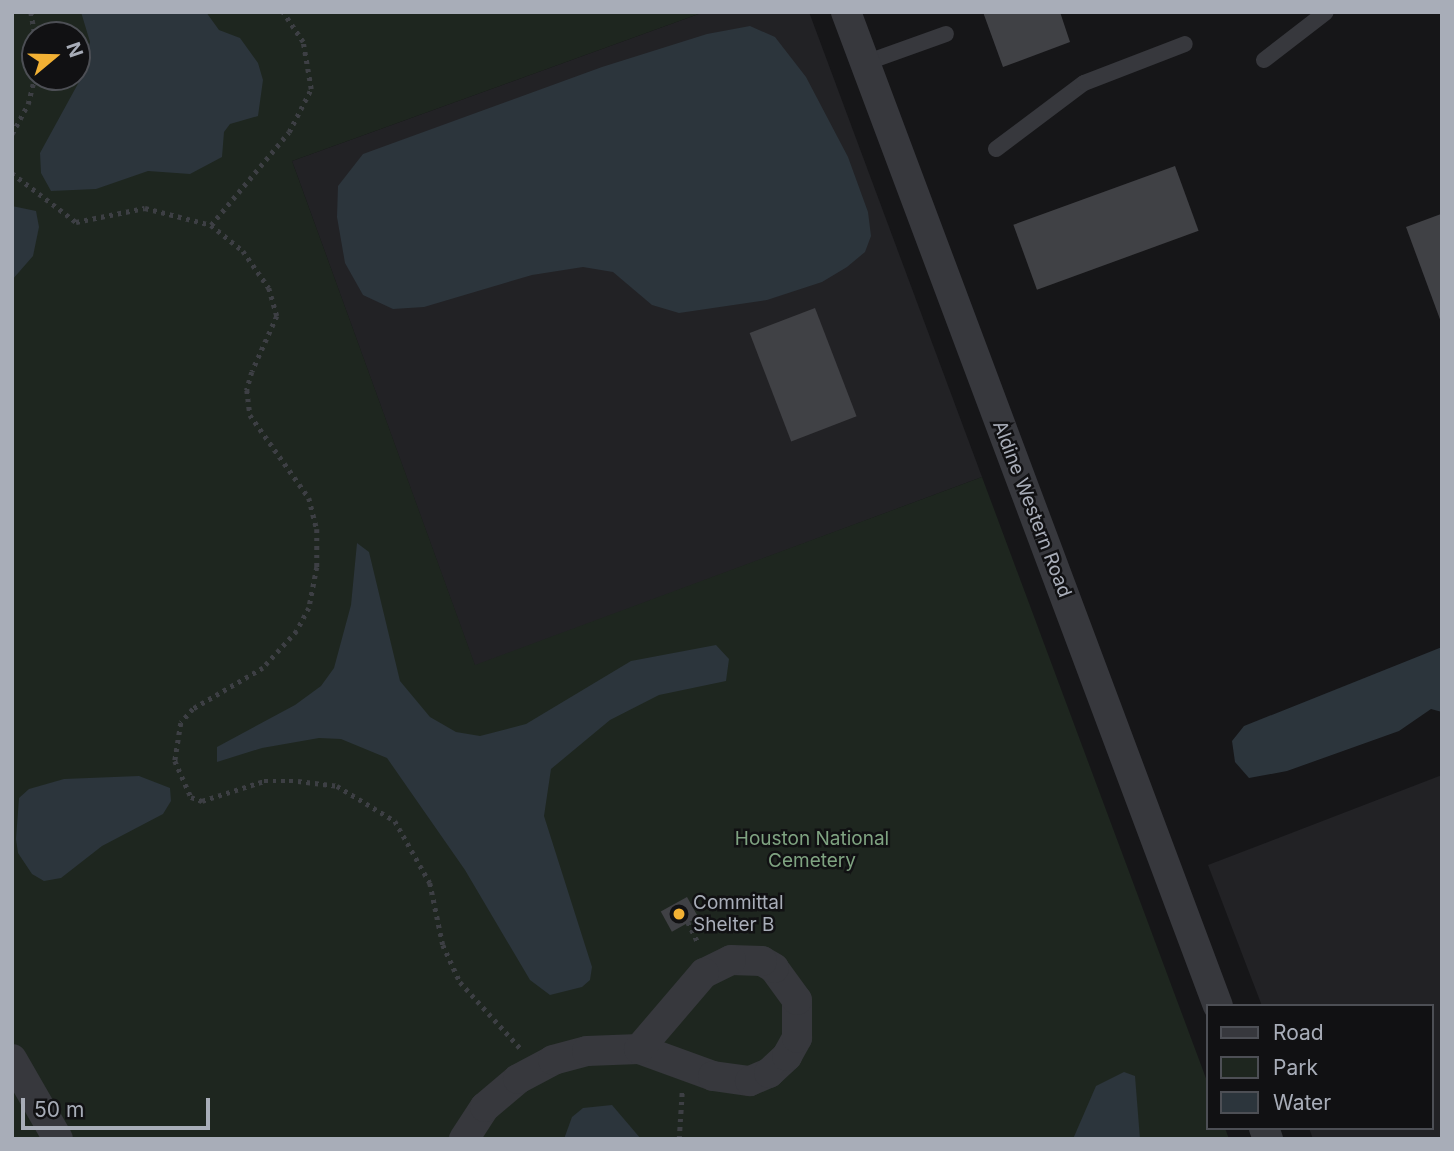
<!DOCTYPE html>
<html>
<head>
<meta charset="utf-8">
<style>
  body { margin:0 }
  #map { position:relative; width:1454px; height:1151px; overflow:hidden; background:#161618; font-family:Inter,sans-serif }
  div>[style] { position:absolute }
  .built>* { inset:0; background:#222225 }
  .green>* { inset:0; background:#1e261f }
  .water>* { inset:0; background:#2c353c }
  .building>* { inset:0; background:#404145; transform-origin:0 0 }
  .path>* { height:4.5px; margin-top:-2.25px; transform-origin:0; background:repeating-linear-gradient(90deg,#3d3f44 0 3.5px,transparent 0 8.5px) }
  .service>* { height:16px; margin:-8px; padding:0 8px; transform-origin:8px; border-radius:8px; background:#37383d }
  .minor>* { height:30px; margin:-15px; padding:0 15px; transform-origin:15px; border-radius:15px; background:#37383d }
  .dots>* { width:19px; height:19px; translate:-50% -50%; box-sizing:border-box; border:4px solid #111113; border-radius:50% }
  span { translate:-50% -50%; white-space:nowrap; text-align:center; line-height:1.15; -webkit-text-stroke:5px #111113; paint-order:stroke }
  .street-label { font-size:19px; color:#a8adb8 }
  .park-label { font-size:19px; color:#7fa381 }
  .poi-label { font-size:19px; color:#a8adb8 }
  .left { translate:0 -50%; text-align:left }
  .frame { position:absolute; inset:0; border:14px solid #a8adb8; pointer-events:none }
  .legend { position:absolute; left:1206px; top:1004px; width:228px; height:126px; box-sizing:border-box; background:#111113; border:2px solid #4d4f55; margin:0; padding:9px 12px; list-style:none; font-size:21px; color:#a8adb8 }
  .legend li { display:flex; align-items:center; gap:14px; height:35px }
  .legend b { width:35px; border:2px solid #4d4f55 }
  .north { position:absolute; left:21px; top:21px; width:70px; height:70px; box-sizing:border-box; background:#111113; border:2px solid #4d4f55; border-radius:50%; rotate:71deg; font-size:19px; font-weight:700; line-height:28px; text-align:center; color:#a8adb8 }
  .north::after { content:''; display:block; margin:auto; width:24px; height:32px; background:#f2b134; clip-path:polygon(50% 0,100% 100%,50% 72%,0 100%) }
  .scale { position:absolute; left:21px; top:1098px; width:189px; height:32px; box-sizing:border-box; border:4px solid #a8adb8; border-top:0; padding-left:9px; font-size:21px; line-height:24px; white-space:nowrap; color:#a8adb8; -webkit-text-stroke:5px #111113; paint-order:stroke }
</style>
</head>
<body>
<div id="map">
  <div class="built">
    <div style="clip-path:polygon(704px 12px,809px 12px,982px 477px,475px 666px,292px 161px)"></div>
    <div style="clip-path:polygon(1442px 775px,1442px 1139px,1313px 1139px,1309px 1128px,1431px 1128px,1431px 1006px,1262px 1006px,1208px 865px)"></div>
  </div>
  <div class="green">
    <div style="clip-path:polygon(evenodd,12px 12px,704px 12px,292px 161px,475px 665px,982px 477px,1207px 1081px,1207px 1128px,1225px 1128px,1229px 1139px,12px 1139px,12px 12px,35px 35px,77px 35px,77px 77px,35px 77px,35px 35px)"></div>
  </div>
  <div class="water">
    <div style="clip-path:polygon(81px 12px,206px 12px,219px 30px,240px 38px,258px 63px,263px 80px,258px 116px,230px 124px,224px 132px,222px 157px,190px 174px,148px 171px,96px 189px,51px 191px,41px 173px,40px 153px,80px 80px,90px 42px)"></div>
    <div style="clip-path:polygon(750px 26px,775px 37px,806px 77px,848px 157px,868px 212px,871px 236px,865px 252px,847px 267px,822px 282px,767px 300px,679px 313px,652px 305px,613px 272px,583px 267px,532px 275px,424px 307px,393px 309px,363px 295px,345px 263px,337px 217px,338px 186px,363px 154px,602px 67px,707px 34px)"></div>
    <div style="clip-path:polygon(12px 206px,36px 211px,39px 227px,33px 256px,12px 280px)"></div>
    <div style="clip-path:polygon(357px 543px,369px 552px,400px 681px,430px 717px,456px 732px,480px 736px,526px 724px,631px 661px,716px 645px,729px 659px,726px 681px,659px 695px,610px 720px,551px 769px,544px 816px,592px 967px,590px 980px,582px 987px,550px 995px,530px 980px,465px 870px,387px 758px,341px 739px,319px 738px,262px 748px,217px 762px,217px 747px,295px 705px,321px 686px,334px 668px,351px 605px)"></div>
    <div style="clip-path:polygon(1442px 647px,1442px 712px,1431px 709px,1399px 731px,1287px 771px,1249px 778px,1235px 762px,1232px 741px,1244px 726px)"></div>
    <div style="clip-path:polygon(139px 776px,170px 788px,171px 801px,163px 814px,102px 846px,61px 878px,44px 881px,32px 874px,18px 853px,16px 839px,19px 798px,29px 789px,64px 779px)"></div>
    <div style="clip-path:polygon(1124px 1072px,1135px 1076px,1140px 1139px,1073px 1139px,1096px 1086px)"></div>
    <div style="clip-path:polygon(612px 1105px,641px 1139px,564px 1139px,572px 1117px,583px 1108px)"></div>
  </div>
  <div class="building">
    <div style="clip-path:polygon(983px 12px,1060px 12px,1070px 42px,1003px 67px)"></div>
    <div style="left:1175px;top:166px;width:69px;height:172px;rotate:70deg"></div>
    <div style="clip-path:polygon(1441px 214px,1442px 216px,1441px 322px,1406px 227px)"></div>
    <div style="left:815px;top:308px;width:116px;height:70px;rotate:69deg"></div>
    <div style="left:687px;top:897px;width:23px;height:30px;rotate:61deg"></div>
  </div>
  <div class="path">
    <div style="left:31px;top:12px;width:23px;rotate:80deg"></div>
    <div style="left:12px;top:134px;width:34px;rotate:-62deg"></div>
    <div style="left:28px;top:104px;width:30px;rotate:-76deg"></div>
    <div style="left:12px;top:173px;width:81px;rotate:37.4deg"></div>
    <div style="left:76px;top:222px;width:70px;rotate:-11.5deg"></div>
    <div style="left:145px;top:208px;width:68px;rotate:14.4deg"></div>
    <div style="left:211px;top:225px;width:41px;rotate:39.1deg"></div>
    <div style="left:243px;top:251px;width:45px;rotate:54.9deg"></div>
    <div style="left:269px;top:288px;width:29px;rotate:74deg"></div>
    <div style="left:277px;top:316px;width:61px;rotate:114.1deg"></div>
    <div style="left:252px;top:372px;width:19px;rotate:106deg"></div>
    <div style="left:247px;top:390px;width:25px;rotate:83deg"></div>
    <div style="left:250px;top:415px;width:102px;rotate:54.6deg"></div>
    <div style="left:309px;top:498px;width:32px;rotate:76deg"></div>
    <div style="left:317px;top:529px;width:38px;rotate:90deg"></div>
    <div style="left:317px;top:567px;width:42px;rotate:101deg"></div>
    <div style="left:309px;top:608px;width:26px;rotate:118deg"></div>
    <div style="left:297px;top:631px;width:50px;rotate:132.6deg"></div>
    <div style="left:263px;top:668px;width:81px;rotate:149.6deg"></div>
    <div style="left:193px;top:709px;width:18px;rotate:131deg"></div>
    <div style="left:181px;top:723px;width:38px;rotate:99deg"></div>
    <div style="left:175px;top:761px;width:39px;rotate:66deg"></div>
    <div style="left:191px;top:797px;width:12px;rotate:20deg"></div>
    <div style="left:202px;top:801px;width:65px;rotate:-17.9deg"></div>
    <div style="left:264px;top:781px;width:34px"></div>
    <div style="left:298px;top:781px;width:39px;rotate:7deg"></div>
    <div style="left:337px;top:786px;width:68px;rotate:31.1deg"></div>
    <div style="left:395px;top:821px;width:71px;rotate:60.6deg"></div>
    <div style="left:430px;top:883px;width:63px;rotate:78.2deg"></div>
    <div style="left:443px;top:945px;width:41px;rotate:65.3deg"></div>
    <div style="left:460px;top:982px;width:89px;rotate:47.7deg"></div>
    <div style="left:211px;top:225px;width:121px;rotate:-50deg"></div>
    <div style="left:289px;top:132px;width:48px;rotate:-62.9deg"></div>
    <div style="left:311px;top:89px;width:48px;rotate:-99.7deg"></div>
    <div style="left:303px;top:42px;width:36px;rotate:-124deg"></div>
    <div style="left:688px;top:922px;width:25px;rotate:64deg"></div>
    <div style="left:679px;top:1139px;width:48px;rotate:-86.4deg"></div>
  </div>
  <div class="service">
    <div style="left:1264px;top:60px;width:78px;rotate:-37.7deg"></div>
    <div style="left:865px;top:63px;width:86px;rotate:-19.7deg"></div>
    <div style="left:996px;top:149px;width:110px;rotate:-36.9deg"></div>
    <div style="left:1084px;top:83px;width:108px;rotate:-21.1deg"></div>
  </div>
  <div class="minor">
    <div style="left:846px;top:12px;width:1061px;rotate:69.48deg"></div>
    <div style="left:12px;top:1059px;width:92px;rotate:60.1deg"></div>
    <div style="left:1264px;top:1128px;width:12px;rotate:70deg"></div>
    <div style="left:464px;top:1139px;width:38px;rotate:-57deg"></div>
    <div style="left:485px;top:1107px;width:43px;rotate:-40.3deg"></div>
    <div style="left:518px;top:1079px;width:40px;rotate:-28deg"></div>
    <div style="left:553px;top:1060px;width:35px;rotate:-15deg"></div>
    <div style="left:587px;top:1051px;width:52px;rotate:-2.2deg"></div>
    <div style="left:639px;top:1049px;width:79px;rotate:20deg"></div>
    <div style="left:713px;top:1076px;width:37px;rotate:8deg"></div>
    <div style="left:750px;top:1081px;width:21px;rotate:-23deg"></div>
    <div style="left:769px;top:1073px;width:25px;rotate:-43deg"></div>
    <div style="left:787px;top:1056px;width:21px;rotate:-61deg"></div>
    <div style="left:797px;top:1038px;width:38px;rotate:-90deg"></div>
    <div style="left:797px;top:1000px;width:39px;rotate:-126deg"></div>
    <div style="left:774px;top:968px;width:14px;rotate:-150deg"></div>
    <div style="left:762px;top:961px;width:31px;rotate:-178deg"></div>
    <div style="left:731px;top:960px;width:30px;rotate:154deg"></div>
    <div style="left:704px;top:973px;width:100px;rotate:130.5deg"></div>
  </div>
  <div class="dots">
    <div style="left:679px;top:914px;background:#f2b134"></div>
  </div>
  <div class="street-label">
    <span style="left:1032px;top:509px;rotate:69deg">Aldine Western Road</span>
  </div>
  <div class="park-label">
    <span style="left:812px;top:850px">Houston National<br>Cemetery</span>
  </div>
  <div class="poi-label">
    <span class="left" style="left:693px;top:914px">Committal<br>Shelter B</span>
  </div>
  <div class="frame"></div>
  <ul class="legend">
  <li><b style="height:9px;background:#37383d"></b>Road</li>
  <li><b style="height:19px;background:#1e261f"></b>Park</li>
  <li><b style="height:19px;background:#2c353c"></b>Water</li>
  </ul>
  <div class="north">N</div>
  <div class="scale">50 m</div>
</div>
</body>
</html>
